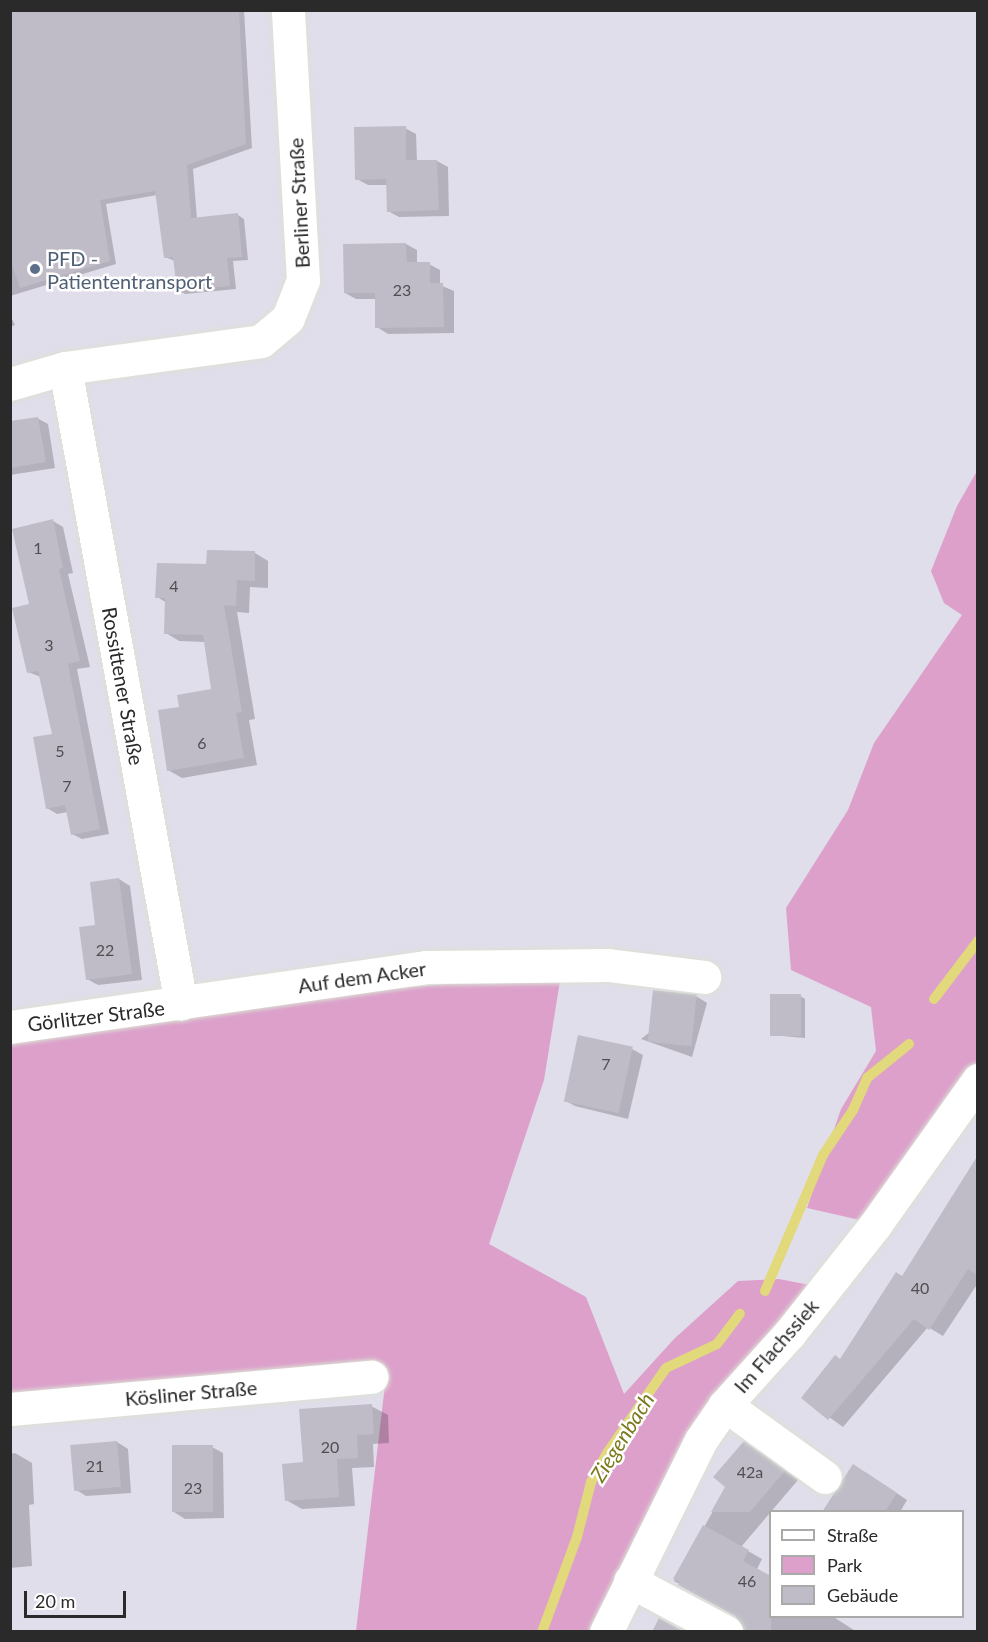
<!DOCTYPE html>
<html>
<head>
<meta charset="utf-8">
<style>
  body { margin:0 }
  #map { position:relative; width:988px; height:1642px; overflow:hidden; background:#e1deeb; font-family:Lato,sans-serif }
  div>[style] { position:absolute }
  .green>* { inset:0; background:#dca0cb }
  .shadow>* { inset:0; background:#0003 }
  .stream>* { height:10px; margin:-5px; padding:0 5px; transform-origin:5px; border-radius:5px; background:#e2d87c }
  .building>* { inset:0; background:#bfbcc7; transform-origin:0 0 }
  .roads { filter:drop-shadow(0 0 2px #dbe1d3) drop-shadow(0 0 2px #dbe1d3) }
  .minor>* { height:33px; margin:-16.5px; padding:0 16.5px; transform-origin:16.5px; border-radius:16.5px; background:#fff }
  .dots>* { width:16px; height:16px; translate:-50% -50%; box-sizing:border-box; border:3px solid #fff; border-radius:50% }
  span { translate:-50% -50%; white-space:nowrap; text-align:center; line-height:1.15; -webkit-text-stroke:5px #fff; paint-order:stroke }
  .number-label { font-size:16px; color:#4f4e51 }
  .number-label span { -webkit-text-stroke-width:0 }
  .street-label { font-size:20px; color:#2a2a2a }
  .service-label { font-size:20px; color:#4e5e75 }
  .left { translate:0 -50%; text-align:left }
  .water-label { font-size:21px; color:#7b791a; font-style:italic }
  .frame { position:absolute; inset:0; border:12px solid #2a2a2a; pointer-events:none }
  .legend { position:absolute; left:769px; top:1510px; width:195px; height:108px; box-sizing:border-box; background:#fff; border:2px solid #aaa; margin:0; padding:8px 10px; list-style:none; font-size:18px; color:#2a2a2a }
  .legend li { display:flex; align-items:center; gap:12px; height:30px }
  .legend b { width:30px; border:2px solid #aaa }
  .scale { position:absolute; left:24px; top:1591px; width:102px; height:27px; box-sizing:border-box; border:3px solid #2a2a2a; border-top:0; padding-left:8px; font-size:18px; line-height:21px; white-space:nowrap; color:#2a2a2a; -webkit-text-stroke:4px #fff; paint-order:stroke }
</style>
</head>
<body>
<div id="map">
  <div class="green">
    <div style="clip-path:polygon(977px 471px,977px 1075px,873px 1223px,807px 1208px,841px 1109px,876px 1051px,871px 1007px,791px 970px,786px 908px,848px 810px,874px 743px,962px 615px,944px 603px,931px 571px,957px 506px)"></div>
    <div style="clip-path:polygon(561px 975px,544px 1080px,489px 1244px,586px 1297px,624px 1394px,674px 1339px,738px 1281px,779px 1279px,825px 1288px,768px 1344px,610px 1631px,356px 1631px,387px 1368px,11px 1399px,10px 1040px,323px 994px)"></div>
  </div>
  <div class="shadow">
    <div style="clip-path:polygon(10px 10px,244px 10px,252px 148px,193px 169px,197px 219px,238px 215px,244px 219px,248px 260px,233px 261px,236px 289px,185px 294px,178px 290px,175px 261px,165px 257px,157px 195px,106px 204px,116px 264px,10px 296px)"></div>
    <div style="clip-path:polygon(405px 128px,416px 134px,417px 161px,437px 161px,448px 167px,449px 216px,399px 217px,388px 211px,387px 185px,368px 185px,357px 179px)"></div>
    <div style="clip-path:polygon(406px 244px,417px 250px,417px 264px,429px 264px,440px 270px,440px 285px,454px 291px,454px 333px,388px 334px,377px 327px,377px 299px,356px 299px,345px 293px)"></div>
    <div style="clip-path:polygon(10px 315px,15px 325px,10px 327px)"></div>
    <div style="clip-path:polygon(37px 418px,48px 424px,55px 468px,10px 475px,10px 423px)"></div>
    <div style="clip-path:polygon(53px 521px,63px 527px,73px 573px,68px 574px,90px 667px,77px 669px,109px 834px,82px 839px,72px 834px,68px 812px,57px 814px,47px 808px,54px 735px,41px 677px,28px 672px,30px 606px)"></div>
    <div style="clip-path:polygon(255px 553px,268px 561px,268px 588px,250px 587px,249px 613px,237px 612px,255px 719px,249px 720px,257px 765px,182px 778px,168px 770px,181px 708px,213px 690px,205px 642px,179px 641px,166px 633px,167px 603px,157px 597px,208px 566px)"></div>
    <div style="clip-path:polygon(119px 879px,130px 886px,142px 980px,98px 985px,87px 979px,97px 926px)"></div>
    <div style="clip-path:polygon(696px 996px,707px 1003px,692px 1057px,641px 1039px)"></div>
    <div style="clip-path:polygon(800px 996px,805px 999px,805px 1038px,771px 1035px)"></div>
    <div style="clip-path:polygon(632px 1049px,643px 1055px,628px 1119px,575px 1106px,564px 1100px)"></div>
    <div style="clip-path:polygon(978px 1158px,978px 1283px,943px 1336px,928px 1327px,843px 1427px,803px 1398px,841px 1360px,903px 1278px)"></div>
    <div style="clip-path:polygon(371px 1406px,388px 1415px,389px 1443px,373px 1444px,374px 1467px,352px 1468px,355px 1506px,302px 1509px,286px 1500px,304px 1464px)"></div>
    <div style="clip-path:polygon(117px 1442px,128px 1449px,131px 1493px,86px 1496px,75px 1489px)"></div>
    <div style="clip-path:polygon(212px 1447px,223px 1453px,224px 1518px,185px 1519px,174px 1512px)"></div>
    <div style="clip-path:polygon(758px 1451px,798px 1480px,741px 1547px,762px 1559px,756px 1571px,770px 1616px,832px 1616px,857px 1632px,745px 1632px,737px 1616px,674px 1581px,727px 1486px)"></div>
    <div style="clip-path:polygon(15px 1453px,32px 1463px,34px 1504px,29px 1505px,32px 1566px,10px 1568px,10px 1454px)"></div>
    <div style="clip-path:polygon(865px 1472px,907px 1500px,900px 1512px,824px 1512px)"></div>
  </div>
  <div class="stream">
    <div style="left:934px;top:999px;width:73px;rotate:-52.8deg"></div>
    <div style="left:765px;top:1291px;width:148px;rotate:-66.9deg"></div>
    <div style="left:823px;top:1155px;width:54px;rotate:-56.3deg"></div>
    <div style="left:853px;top:1110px;width:35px;rotate:-66deg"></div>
    <div style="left:867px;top:1078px;width:54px;rotate:-39deg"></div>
    <div style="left:542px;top:1632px;width:101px;rotate:-69.8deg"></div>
    <div style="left:577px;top:1537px;width:57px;rotate:-75.7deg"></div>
    <div style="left:591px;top:1482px;width:33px;rotate:-61deg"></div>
    <div style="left:607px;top:1453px;width:103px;rotate:-55.2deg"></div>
    <div style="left:666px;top:1368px;width:56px;rotate:-25.2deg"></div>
    <div style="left:717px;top:1344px;width:38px;rotate:-53deg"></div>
  </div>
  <div class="building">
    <div style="clip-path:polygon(10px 10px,239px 10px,246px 144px,187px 165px,191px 218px,238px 213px,242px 257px,227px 258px,230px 286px,177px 291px,173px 257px,164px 258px,155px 191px,100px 200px,110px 261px,20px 288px,10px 259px)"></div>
    <div style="clip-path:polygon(406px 126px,406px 160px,437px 160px,439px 210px,387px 212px,386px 179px,355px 180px,354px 127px)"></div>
    <div style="clip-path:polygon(406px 243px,407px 262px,430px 262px,430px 283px,443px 283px,444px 327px,375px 328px,375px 293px,344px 293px,343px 244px)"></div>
    <div style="clip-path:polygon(38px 417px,46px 462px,10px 468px,10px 421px)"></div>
    <div style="clip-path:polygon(53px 519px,63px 568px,59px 569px,80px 661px,68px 664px,100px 829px,71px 835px,65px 805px,46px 809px,33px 737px,52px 734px,38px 671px,27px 673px,12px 608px,29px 604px,12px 529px)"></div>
    <div style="clip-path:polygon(207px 550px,255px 551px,255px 581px,237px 580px,236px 606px,224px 605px,242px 712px,236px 713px,244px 758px,167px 771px,158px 710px,179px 707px,177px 695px,211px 689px,203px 635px,164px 634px,165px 598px,155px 598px,157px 563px,206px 564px)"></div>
    <div style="clip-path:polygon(119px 878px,132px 974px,86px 980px,79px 927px,95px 925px,90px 882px)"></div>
    <div style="left:653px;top:990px;width:44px;height:52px;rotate:6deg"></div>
    <div style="left:770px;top:994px;width:31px;height:42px"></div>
    <div style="left:578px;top:1035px;width:56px;height:68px;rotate:12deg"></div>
    <div style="clip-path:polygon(978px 1155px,978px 1275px,968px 1269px,929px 1330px,914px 1319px,828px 1420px,801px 1398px,835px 1355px,840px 1359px,896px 1272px,902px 1276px)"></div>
    <div style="clip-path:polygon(372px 1404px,374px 1434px,357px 1435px,358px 1458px,337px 1459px,339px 1497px,285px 1501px,282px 1464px,303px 1462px,299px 1409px)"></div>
    <div style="left:117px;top:1441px;width:46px;height:47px;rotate:85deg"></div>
    <div style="clip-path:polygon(744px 1441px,785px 1471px,750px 1512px,711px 1512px,725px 1487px,713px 1477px)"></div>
    <div style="left:213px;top:1445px;width:67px;height:41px;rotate:90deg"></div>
    <div style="clip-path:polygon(853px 1464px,897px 1493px,885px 1512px,822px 1512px)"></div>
    <div style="clip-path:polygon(703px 1525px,749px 1550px,743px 1561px,771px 1576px,771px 1632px,745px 1632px,735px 1616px,678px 1585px,680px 1582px,673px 1579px)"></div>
    <div style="clip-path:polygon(659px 1618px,685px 1632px,652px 1632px)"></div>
  </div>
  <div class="roads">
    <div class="minor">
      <div style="left:65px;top:368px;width:646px;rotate:79.66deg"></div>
      <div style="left:10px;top:384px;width:57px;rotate:-16.2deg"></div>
      <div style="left:65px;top:368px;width:198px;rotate:-7.8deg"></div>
      <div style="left:261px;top:341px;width:35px;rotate:-40deg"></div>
      <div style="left:288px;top:318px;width:41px;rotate:-68.5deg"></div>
      <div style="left:303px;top:280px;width:270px;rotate:-93.2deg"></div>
      <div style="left:10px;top:1027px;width:420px;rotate:-8.2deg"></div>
      <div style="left:426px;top:967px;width:182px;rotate:-0.6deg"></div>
      <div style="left:608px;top:965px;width:97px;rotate:7.1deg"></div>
      <div style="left:725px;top:1405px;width:123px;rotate:35.8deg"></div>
      <div style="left:10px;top:1409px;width:363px;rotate:-5.1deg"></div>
      <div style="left:630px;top:1581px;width:109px;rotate:28deg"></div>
      <div style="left:606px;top:1632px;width:214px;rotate:-63.7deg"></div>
      <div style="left:701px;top:1440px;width:42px;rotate:-55.6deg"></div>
      <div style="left:725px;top:1405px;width:96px;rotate:-48deg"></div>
      <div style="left:789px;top:1334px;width:139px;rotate:-51.7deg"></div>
      <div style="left:875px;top:1225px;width:178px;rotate:-54.6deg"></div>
    </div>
  </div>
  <div class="dots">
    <div style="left:35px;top:269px;background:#5c6f8a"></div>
  </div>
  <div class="number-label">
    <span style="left:402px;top:290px">23</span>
    <span style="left:38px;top:548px">1</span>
    <span style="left:174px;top:586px">4</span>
    <span style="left:49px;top:645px">3</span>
    <span style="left:202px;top:743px">6</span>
    <span style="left:60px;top:751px">5</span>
    <span style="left:67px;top:786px">7</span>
    <span style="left:105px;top:950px">22</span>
    <span style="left:606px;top:1064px">7</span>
    <span style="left:920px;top:1288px">40</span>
    <span style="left:330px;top:1447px">20</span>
    <span style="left:95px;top:1466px">21</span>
    <span style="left:750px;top:1472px">42a</span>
    <span style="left:193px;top:1488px">23</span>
    <span style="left:747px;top:1581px">46</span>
  </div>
  <div class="street-label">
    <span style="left:299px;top:203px;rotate:-93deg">Berliner Straße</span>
    <span style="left:123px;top:686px;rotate:80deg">Rossittener Straße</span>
    <span style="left:362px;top:977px;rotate:-8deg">Auf dem Acker</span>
    <span style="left:96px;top:1016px;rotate:-7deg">Görlitzer Straße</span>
    <span style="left:776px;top:1346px;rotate:-49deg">Im Flachssiek</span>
    <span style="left:191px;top:1393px;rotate:-5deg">Kösliner Straße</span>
  </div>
  <div class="service-label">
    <span class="left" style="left:47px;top:270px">PFD -<br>Patiententransport</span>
  </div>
  <div class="water-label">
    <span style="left:622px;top:1437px;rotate:-58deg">Ziegenbach</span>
  </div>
  <div class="frame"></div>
  <ul class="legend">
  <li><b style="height:8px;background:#fff"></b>Straße</li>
  <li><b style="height:16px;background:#dca0cb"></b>Park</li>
  <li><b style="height:16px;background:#bfbcc7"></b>Gebäude</li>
  </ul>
  <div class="scale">20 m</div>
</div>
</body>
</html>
